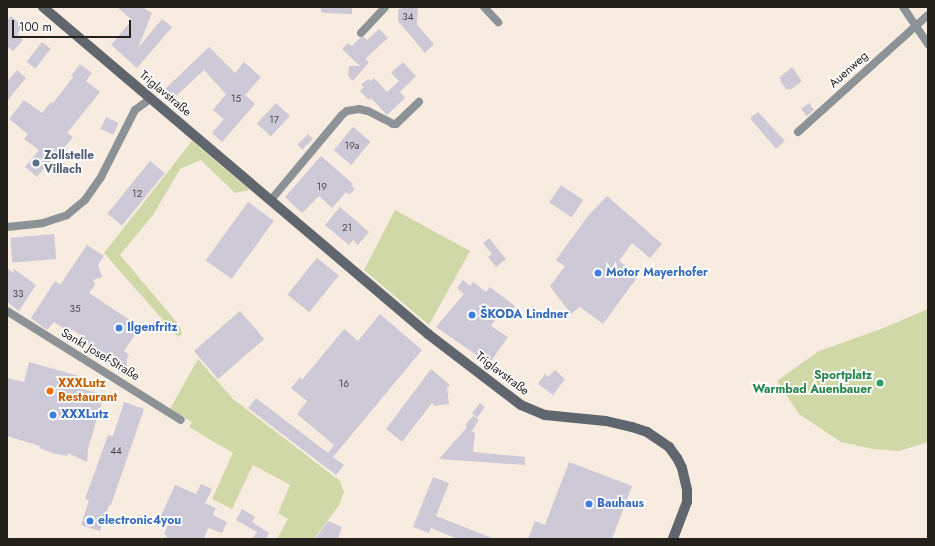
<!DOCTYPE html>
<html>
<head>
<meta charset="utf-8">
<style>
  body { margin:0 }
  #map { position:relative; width:935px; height:546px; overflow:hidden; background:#f7ecdf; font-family:Jost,sans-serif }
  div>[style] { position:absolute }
  .green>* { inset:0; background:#d0d8a8 }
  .building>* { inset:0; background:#cec9d7; transform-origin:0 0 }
  .street>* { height:8px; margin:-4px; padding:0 4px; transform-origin:4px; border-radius:4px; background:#8d9297 }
  .secondary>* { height:10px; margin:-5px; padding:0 5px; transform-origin:5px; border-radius:5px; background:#60666e }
  .dots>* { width:11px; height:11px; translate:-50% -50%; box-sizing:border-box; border:2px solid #fff; border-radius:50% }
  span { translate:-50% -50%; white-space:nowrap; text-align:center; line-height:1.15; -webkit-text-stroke:3.5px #fff; paint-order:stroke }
  .number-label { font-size:10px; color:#4e4a4b }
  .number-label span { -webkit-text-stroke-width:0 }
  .street-label { font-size:12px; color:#24201c }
  .service-label { font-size:12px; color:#4e5e75; font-weight:700 }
  .left { translate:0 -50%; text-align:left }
  .shop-label { font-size:12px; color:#366cbe; font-weight:700 }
  .leisure-label { font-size:12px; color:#27864d; font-weight:700 }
  .right { translate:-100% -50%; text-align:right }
  .food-label { font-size:12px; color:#c56008; font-weight:700 }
  .frame { position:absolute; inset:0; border:8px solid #24201c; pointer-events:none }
  .scale { position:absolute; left:12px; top:20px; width:119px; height:18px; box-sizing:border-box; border:2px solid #24201c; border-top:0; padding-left:5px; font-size:12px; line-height:14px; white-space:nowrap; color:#24201c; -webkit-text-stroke:3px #fff; paint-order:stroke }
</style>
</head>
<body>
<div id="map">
  <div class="green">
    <div style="clip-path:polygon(192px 141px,250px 190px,235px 193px,201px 160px,180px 169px,153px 215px,120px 255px,180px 326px,182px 334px,178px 337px,104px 253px)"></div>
    <div style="clip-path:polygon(395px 210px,470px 251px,429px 325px,364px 270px)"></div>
    <div style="clip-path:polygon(928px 309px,928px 442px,899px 451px,873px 449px,841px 442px,799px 414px,777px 381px,819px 351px,881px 329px)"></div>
    <div style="clip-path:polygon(198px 359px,233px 399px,340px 481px,344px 492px,339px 505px,314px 539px,277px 539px,288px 519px,278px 513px,290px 485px,253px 465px,232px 509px,212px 499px,233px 453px,189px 427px,192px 422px,170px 409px)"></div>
  </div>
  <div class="building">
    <div style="clip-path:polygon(117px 7px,142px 7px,152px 13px,138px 48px,162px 19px,172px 27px,137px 68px,111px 45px,132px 20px)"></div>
    <div style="clip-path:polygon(321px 7px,352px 7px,352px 14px,326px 13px,321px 12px)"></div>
    <div style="clip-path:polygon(403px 7px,418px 7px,417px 25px,434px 44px,425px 53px,398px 21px,398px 10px)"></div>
    <div style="clip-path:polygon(11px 16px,23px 26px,17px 34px,23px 40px,13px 51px,7px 46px,7px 21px)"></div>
    <div style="clip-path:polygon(379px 29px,388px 38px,365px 59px,369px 62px,353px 81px,348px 76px,349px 66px,360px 66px,342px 49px,348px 43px,352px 46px,360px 38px,364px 37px,367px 40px)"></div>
    <div style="left:42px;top:42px;width:11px;height:25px;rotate:38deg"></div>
    <div style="clip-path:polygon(209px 47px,235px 73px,244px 62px,261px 77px,245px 95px,255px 104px,222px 142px,212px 133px,224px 119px,213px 110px,226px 94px,204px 70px,173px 99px,164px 90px)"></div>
    <div style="clip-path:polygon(403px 62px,416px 76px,400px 92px,405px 98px,387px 115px,371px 98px,369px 100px,360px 91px,364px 87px,361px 85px,368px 79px,371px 81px,374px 78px,387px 92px,399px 81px,391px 73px)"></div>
    <div style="clip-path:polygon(80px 64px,92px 73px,86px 81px,100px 92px,67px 133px,73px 137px,60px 153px,58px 151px,37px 177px,25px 167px,39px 150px,24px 139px,28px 134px,9px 119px,24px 100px,42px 113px,51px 102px,53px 103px,73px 77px,71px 76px)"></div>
    <div style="clip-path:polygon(792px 67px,802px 81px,790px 90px,789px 88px,787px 90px,780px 81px,782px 80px,779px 78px)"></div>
    <div style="clip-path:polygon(17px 70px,26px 78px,7px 101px,7px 82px)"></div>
    <div style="left:276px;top:103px;width:19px;height:28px;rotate:43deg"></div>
    <div style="clip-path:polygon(809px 103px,814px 110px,807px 116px,801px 109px)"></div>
    <div style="clip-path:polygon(758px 112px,785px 141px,776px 149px,750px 118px)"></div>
    <div style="left:106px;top:117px;width:14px;height:13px;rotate:25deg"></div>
    <div style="left:353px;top:127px;width:23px;height:30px;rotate:40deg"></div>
    <div style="left:308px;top:134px;width:7px;height:15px;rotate:45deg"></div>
    <div style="clip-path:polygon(321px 156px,353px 184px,351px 186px,355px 189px,349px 195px,346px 192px,332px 208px,319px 196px,302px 213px,285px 197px)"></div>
    <div style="left:150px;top:161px;width:19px;height:68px;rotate:39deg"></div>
    <div style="left:561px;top:185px;width:27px;height:21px;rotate:34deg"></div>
    <div style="clip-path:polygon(607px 196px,662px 244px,650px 258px,632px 243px,619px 261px,639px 275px,603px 324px,580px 307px,571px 314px,550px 286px,565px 266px,556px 260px,587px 217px)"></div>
    <div style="left:248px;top:202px;width:32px;height:72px;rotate:36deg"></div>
    <div style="clip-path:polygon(340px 207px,369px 232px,358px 245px,353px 240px,349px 245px,325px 225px)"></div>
    <div style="left:54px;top:234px;width:25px;height:44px;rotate:85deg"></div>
    <div style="clip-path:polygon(489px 238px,506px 259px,496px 267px,488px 257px,492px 254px,483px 243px)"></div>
    <div style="clip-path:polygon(87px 245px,104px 256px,98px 265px,102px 277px,93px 280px,95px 285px,89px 293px,140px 327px,124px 351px,129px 355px,127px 359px,127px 371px,112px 366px,98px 359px,85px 348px,88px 346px,80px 335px,73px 330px,63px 328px,54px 322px,47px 330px,31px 318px,55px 281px,60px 285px)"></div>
    <div style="left:317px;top:258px;width:28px;height:47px;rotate:39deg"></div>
    <div style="clip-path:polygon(7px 268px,14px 273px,13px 268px,36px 285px,19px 311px,7px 302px)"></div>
    <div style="clip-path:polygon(463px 280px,470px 286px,473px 282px,486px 292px,490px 287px,515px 306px,506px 317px,500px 313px,491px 326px,508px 337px,489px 364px,436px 327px,464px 294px,457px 288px)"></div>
    <div style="left:240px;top:311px;width:37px;height:61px;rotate:49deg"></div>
    <div style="clip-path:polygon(380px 314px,422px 350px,333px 457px,344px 465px,336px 475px,248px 408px,256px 398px,328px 453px,334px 445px,297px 414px,307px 401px,291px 388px,300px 377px,302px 380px,344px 329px,358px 341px)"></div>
    <div style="clip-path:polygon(29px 362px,79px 376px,76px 387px,104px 395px,88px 449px,87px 462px,68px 453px,67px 456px,53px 453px,39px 448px,40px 446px,7px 436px,7px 378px,24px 382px)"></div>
    <div style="clip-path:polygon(431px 369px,450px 385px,447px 388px,449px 404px,435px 406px,432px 403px,402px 442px,386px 429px)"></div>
    <div style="clip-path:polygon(555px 370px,565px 379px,553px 395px,538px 384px,545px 374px,548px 377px)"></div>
    <div style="clip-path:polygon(124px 402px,144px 409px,111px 505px,109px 505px,100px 531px,81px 525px,89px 500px,85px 499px,108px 435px,113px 436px)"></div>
    <div style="clip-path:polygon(480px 403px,485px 407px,477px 418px,472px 413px)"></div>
    <div style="clip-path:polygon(473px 416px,479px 420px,472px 431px,475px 433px,473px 452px,525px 457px,525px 465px,439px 459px,467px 427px,465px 425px)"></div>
    <div style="clip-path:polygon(569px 462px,632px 486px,612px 539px,528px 539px,535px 521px,545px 525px)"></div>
    <div style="clip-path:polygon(433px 477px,449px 483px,436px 516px,495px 539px,458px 539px,431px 528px,429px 533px,413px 527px)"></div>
    <div style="clip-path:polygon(201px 484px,212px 489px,205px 503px,216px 508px,213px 515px,227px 522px,222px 533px,208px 528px,204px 539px,166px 539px,167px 536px,164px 534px,169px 522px,160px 518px,175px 485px,196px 494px)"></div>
    <div style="clip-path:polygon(242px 509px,255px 517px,252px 522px,269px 533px,266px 539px,252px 539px,257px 532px,236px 520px)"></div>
    <div style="clip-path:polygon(328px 521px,342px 527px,338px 539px,315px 539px)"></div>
  </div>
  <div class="street">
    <div style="left:484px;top:7px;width:21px;rotate:47deg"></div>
    <div style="left:903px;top:7px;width:45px;rotate:56deg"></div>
    <div style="left:361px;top:33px;width:35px;rotate:-47deg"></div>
    <div style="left:798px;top:132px;width:175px;rotate:-42deg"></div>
    <div style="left:270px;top:201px;width:112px;rotate:-50.1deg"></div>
    <div style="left:342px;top:115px;width:6px;rotate:-39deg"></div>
    <div style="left:347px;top:111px;width:12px;rotate:-9deg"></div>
    <div style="left:359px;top:109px;width:9px;rotate:13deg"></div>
    <div style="left:368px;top:111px;width:28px;rotate:27deg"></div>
    <div style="left:393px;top:124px;width:3px"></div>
    <div style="left:396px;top:124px;width:32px;rotate:-44deg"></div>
    <div style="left:7px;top:227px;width:36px;rotate:-6deg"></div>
    <div style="left:43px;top:223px;width:25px;rotate:-18deg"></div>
    <div style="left:67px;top:215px;width:23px;rotate:-40deg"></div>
    <div style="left:85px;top:200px;width:28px;rotate:-55deg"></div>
    <div style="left:101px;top:177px;width:75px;rotate:-63.1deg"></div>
    <div style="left:135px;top:110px;width:19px;rotate:-36deg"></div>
    <div style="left:7px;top:311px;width:205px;rotate:32.1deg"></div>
  </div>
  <div class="secondary">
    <div style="left:43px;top:7px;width:505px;rotate:40.34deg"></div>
    <div style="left:428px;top:334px;width:117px;rotate:37.4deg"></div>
    <div style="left:521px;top:405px;width:26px;rotate:23deg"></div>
    <div style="left:545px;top:415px;width:61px;rotate:5.6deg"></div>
    <div style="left:606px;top:421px;width:27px;rotate:13deg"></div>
    <div style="left:632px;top:427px;width:16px;rotate:18deg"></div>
    <div style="left:647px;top:432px;width:27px;rotate:34deg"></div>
    <div style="left:669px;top:447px;width:14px;rotate:54deg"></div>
    <div style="left:677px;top:458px;width:11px;rotate:63deg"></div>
    <div style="left:682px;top:468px;width:23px;rotate:77deg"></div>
    <div style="left:687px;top:490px;width:12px;rotate:90deg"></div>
    <div style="left:687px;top:502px;width:40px;rotate:111deg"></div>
  </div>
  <div class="dots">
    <div style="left:36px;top:163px;background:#5c6f8a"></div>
    <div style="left:598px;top:273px;background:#3f7fe0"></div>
    <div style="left:472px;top:315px;background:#3f7fe0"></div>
    <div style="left:119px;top:328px;background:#3f7fe0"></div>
    <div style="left:880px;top:383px;background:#2e9e5b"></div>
    <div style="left:50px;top:391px;background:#e8710a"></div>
    <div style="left:53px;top:415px;background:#3f7fe0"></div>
    <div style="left:589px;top:504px;background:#3f7fe0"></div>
    <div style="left:90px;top:521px;background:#3f7fe0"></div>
  </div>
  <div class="number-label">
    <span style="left:408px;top:17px">34</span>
    <span style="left:236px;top:99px">15</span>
    <span style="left:274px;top:120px">17</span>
    <span style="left:352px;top:146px">19a</span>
    <span style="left:322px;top:187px">19</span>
    <span style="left:137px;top:194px">12</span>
    <span style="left:347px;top:228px">21</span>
    <span style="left:18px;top:294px">33</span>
    <span style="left:75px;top:309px">35</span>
    <span style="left:344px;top:384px">16</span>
    <span style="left:116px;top:451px">44</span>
  </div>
  <div class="street-label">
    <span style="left:849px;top:70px;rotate:-42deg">Auenweg</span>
    <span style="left:165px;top:94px;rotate:40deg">Triglavstraße</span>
    <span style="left:100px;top:355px;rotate:31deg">Sankt Josef-Straße</span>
    <span style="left:502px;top:374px;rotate:37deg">Triglavstraße</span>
  </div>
  <div class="service-label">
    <span class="left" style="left:44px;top:163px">Zollstelle<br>Villach</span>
  </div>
  <div class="shop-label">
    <span class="left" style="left:606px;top:273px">Motor Mayerhofer</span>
    <span class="left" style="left:480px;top:315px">ŠKODA Lindner</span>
    <span class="left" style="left:127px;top:328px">Ilgenfritz</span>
    <span class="left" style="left:61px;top:415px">XXXLutz</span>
    <span class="left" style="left:597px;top:504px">Bauhaus</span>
    <span class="left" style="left:98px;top:521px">electronic4you</span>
  </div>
  <div class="leisure-label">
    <span class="right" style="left:872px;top:383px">Sportplatz<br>Warmbad Auenbauer</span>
  </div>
  <div class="food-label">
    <span class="left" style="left:58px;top:391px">XXXLutz<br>Restaurant</span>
  </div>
  <div class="frame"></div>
  <div class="scale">100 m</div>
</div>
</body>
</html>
